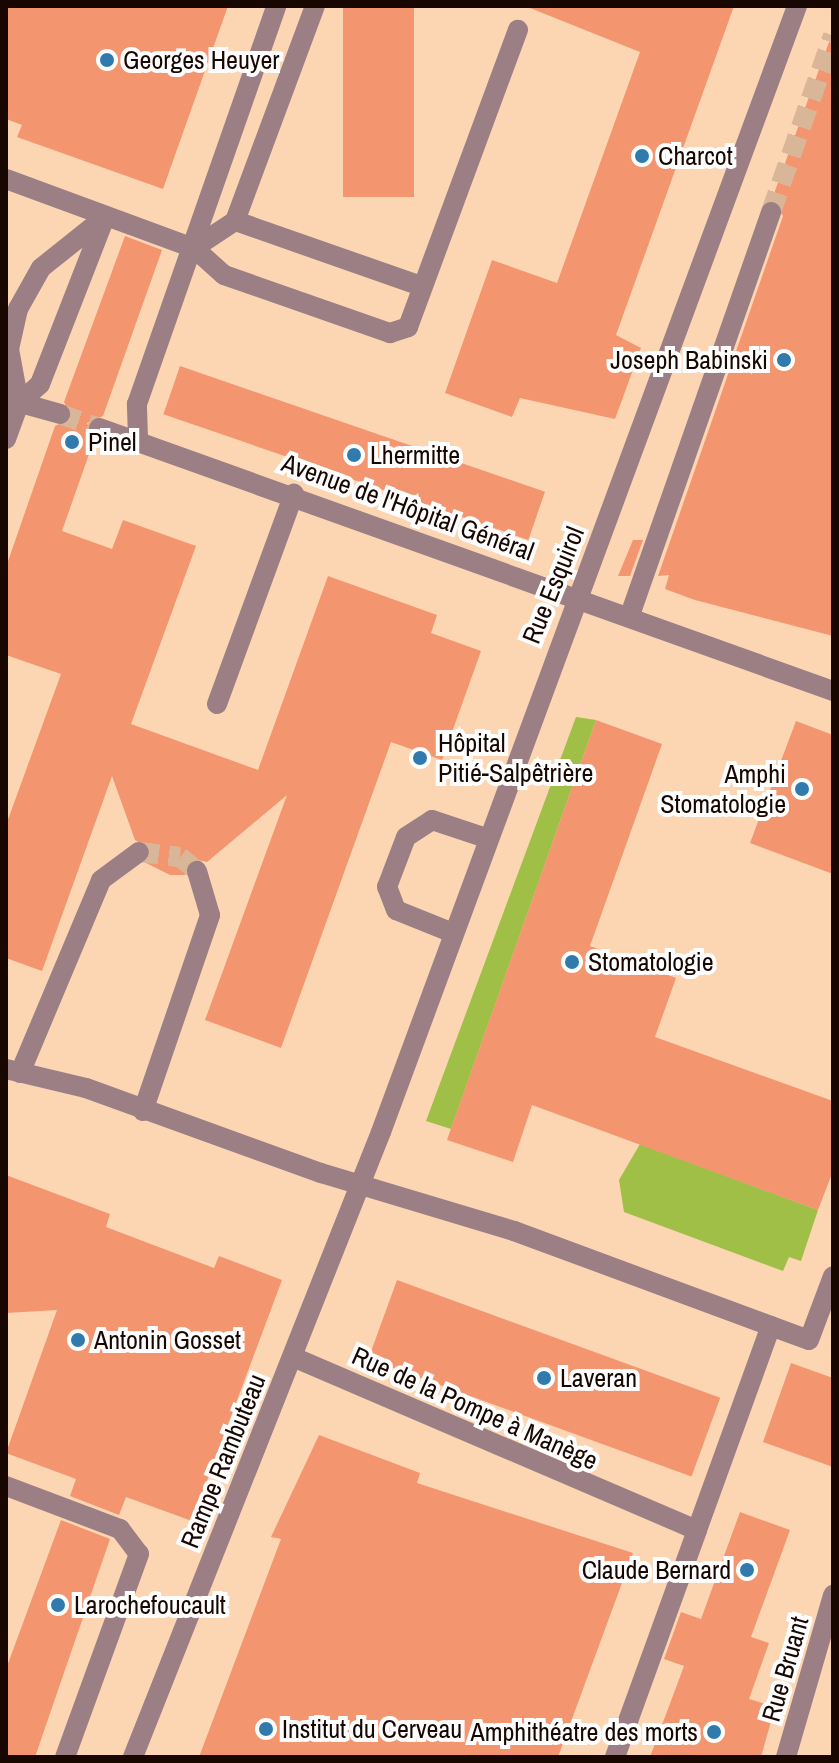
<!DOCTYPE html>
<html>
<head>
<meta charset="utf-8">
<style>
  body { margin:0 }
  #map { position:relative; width:839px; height:1763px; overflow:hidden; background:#fcd5b3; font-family:"Archivo Narrow",sans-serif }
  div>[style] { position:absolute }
  .green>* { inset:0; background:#9fbf47 }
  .building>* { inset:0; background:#f39670; transform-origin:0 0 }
  .minor-tunnel>* { height:20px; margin-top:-10px; transform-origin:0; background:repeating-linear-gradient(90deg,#dab698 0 20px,transparent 0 30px) }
  .minor>* { height:20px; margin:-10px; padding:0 10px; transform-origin:10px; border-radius:10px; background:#9b7f85 }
  .dots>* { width:22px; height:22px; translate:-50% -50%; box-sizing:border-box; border:4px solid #fefefe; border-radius:50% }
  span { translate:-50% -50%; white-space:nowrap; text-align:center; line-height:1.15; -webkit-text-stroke:8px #fefefe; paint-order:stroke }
  .poi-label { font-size:26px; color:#170700 }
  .left { translate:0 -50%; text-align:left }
  .right { translate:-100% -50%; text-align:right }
  .street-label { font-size:26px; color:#170700 }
  .frame { position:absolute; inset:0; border:8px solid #170700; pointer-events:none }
</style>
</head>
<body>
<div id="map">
  <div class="green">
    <div style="clip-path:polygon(576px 717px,596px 720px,451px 1129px,426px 1121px)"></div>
    <div style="clip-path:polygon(640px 1144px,818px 1210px,801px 1261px,789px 1257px,783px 1271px,624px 1212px,619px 1180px)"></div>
  </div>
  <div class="building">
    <div style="clip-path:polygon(6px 6px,228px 6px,163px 189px,17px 137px,22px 125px,6px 119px)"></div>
    <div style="left:343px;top:6px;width:71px;height:191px"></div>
    <div style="clip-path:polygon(525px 6px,734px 6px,616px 335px,641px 348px,615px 419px,520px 398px,512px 417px,445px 393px,492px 260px,557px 283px,640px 52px)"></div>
    <div style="clip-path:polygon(829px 42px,833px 43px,833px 636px,695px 600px,665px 589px,669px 575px,658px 576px,783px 216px,772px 199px)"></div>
    <div style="clip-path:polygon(125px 236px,162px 250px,103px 416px,87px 423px,94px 440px,62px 531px,112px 549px,123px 520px,196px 546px,131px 724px,258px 770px,328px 576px,437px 615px,431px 633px,481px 651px,442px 760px,391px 742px,281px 1048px,205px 1020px,287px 795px,207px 862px,193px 859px,185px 875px,170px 875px,146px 863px,152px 850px,135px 840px,112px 776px,42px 971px,6px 958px,6px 825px,61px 674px,6px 655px,6px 567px,55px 426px,72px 418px,64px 402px)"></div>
    <div style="left:180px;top:366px;width:386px;height:51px;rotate:19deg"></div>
    <div style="clip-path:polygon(633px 540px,643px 540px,630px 576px,618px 576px)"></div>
    <div style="clip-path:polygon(596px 720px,662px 744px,590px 946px,676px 978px,655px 1037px,833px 1101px,833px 1171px,818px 1210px,532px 1105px,513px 1162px,447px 1140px)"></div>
    <div style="clip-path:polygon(796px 721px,833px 735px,833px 874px,750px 843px)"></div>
    <div style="clip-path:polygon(6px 1175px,110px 1214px,106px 1227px,214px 1268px,219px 1256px,282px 1280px,192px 1521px,126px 1497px,119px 1515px,70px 1496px,76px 1479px,6px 1453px,57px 1310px,6px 1313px)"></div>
    <div style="left:397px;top:1280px;width:344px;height:84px;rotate:20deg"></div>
    <div style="clip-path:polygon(791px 1363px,833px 1378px,833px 1467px,763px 1442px)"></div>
    <div style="clip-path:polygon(319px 1435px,420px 1473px,417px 1483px,633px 1553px,558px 1757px,199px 1757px,281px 1539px,271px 1537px)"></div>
    <div style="clip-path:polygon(740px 1512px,790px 1530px,751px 1637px,769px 1643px,749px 1699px,775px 1707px,761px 1757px,650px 1757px,684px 1666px,664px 1659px,681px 1612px,701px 1619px)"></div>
    <div style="clip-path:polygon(61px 1520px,110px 1539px,35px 1757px,6px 1757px,6px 1669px)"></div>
  </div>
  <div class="minor-tunnel">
    <div style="left:771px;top:212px;width:187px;rotate:-70.6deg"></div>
    <div style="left:60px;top:414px;width:41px;rotate:19.7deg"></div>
    <div style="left:139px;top:852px;width:41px;rotate:7deg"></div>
    <div style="left:180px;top:857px;width:22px;rotate:39deg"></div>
  </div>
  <div class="minor">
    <div style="left:6px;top:179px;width:200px;rotate:20.2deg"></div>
    <div style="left:235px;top:221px;width:229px;rotate:-69.6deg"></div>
    <div style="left:421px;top:286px;width:197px;rotate:-160.7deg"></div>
    <div style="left:235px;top:221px;width:49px;rotate:146.6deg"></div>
    <div style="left:194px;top:248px;width:40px;rotate:42deg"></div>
    <div style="left:224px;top:275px;width:176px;rotate:19.3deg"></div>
    <div style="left:390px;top:333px;width:19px;rotate:-18deg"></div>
    <div style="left:408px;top:327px;width:317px;rotate:-69.7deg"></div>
    <div style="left:10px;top:400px;width:52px;rotate:15.6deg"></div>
    <div style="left:19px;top:403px;width:55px;rotate:-100.5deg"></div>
    <div style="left:9px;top:349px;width:41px;rotate:-77.3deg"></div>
    <div style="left:18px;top:309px;width:47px;rotate:-60.7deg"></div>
    <div style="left:41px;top:268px;width:82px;rotate:-38.6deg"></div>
    <div style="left:99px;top:428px;width:780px;rotate:19.71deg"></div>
    <div style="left:138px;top:437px;width:33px;rotate:-92deg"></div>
    <div style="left:137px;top:404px;width:422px;rotate:-70.7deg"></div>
    <div style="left:6px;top:439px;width:38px;rotate:-70deg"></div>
    <div style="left:19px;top:403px;width:28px;rotate:-42deg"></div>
    <div style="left:40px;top:384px;width:179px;rotate:-68.7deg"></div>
    <div style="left:630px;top:615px;width:427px;rotate:-70.7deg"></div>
    <div style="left:217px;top:704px;width:224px;rotate:-69.9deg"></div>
    <div style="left:453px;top:933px;width:61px;rotate:-158deg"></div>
    <div style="left:396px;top:910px;width:25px;rotate:-111deg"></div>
    <div style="left:387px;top:887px;width:53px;rotate:-69.2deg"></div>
    <div style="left:406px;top:837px;width:31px;rotate:-33deg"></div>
    <div style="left:432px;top:820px;width:57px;rotate:18.4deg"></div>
    <div style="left:6px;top:1069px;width:82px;rotate:13.4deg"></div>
    <div style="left:86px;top:1088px;width:250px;rotate:19.9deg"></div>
    <div style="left:321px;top:1173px;width:202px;rotate:16.7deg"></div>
    <div style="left:514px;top:1231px;width:314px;rotate:20.3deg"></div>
    <div style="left:809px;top:1340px;width:68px;rotate:-69.4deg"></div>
    <div style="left:20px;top:1073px;width:209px;rotate:-67.2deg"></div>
    <div style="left:101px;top:880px;width:47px;rotate:-36.4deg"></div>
    <div style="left:143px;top:1111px;width:207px;rotate:-71.1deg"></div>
    <div style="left:210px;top:915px;width:46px;rotate:-106.5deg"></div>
    <div style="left:293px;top:1357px;width:439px;rotate:23.2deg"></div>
    <div style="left:697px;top:1530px;width:217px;rotate:-70.1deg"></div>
    <div style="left:6px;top:1486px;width:122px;rotate:20.7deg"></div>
    <div style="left:120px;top:1529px;width:31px;rotate:53deg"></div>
    <div style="left:139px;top:1554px;width:216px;rotate:110deg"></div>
    <div style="left:133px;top:1757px;width:672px;rotate:-68.36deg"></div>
    <div style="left:381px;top:1132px;width:1200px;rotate:-69.72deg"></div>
    <div style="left:615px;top:1757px;width:241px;rotate:-70.1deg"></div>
    <div style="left:786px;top:1757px;width:169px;rotate:-73.8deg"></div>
  </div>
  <div class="dots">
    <div style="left:107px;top:60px;background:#307aad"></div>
    <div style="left:642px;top:156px;background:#307aad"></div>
    <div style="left:784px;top:360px;background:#307aad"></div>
    <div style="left:72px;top:442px;background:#307aad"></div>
    <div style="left:354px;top:455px;background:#307aad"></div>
    <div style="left:420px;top:758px;background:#307aad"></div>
    <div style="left:802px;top:789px;background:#307aad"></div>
    <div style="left:572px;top:962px;background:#307aad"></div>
    <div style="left:78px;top:1340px;background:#307aad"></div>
    <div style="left:544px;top:1378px;background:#307aad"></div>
    <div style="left:747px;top:1570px;background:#307aad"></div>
    <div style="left:58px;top:1605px;background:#307aad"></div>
    <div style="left:266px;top:1729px;background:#307aad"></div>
    <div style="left:714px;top:1732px;background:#307aad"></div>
  </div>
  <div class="poi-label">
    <span class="left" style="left:123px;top:60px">Georges Heuyer</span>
    <span class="left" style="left:658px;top:156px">Charcot</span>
    <span class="right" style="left:768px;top:360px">Joseph Babinski</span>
    <span class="left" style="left:88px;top:442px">Pinel</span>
    <span class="left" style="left:370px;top:455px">Lhermitte</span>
    <span class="left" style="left:438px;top:758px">Hôpital<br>Pitié-Salpêtrière</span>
    <span class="right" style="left:786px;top:789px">Amphi<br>Stomatologie</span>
    <span class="left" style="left:588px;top:962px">Stomatologie</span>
    <span class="left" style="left:94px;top:1340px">Antonin Gosset</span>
    <span class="left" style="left:560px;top:1378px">Laveran</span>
    <span class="right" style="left:731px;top:1570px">Claude Bernard</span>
    <span class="left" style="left:74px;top:1605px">Larochefoucault</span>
    <span class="left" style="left:282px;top:1729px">Institut du Cerveau</span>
    <span class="right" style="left:698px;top:1732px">Amphithéatre des morts</span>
  </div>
  <div class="street-label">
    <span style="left:408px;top:507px;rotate:20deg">Avenue de l'Hôpital Général</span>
    <span style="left:553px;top:585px;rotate:-68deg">Rue Esquirol</span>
    <span style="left:475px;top:1408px;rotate:24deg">Rue de la Pompe à Manège</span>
    <span style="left:223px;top:1461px;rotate:-68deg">Rampe Rambuteau</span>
    <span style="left:785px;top:1669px;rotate:-74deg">Rue Bruant</span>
  </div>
  <div class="frame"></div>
</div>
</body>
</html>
